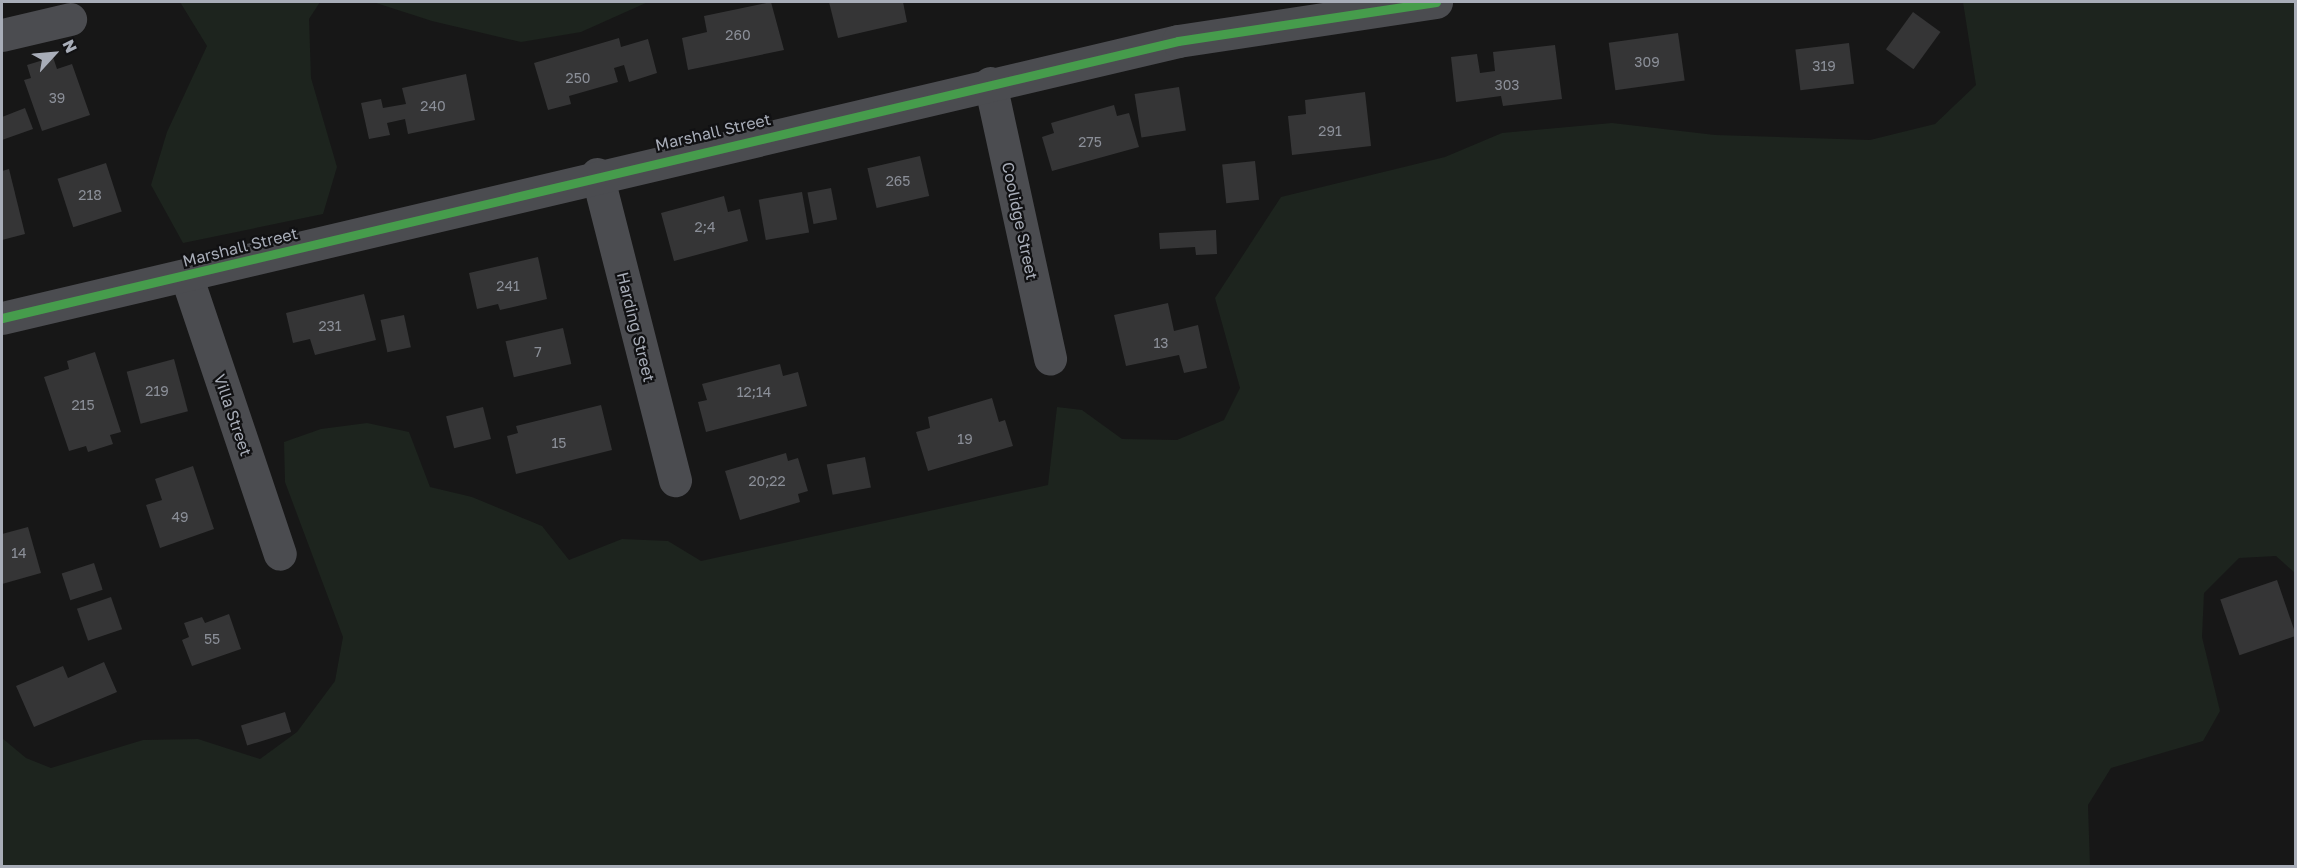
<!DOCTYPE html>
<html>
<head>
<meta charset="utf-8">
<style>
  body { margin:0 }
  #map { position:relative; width:2297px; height:868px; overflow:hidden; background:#171717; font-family:"Golos Text",sans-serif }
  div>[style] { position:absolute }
  .green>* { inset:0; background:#1d241e }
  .building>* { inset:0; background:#353536; transform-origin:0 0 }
  .minor>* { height:33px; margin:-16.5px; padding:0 16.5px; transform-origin:16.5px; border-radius:16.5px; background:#4b4c50 }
  .cycleway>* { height:9px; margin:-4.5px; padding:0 4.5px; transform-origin:4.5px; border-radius:4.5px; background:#469c4c }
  span { translate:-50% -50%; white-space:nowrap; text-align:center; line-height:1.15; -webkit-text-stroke:4.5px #111113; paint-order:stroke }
  .number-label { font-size:14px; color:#8b8f98 }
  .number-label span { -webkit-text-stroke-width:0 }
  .street-label { font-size:16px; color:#a8adb8 }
  .frame { position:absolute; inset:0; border:3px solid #a8adb8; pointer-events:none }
  .north { position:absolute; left:24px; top:24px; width:60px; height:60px; -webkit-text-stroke:4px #111113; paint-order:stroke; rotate:64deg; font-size:16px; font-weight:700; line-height:24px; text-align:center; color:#a8adb8 }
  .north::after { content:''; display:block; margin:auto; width:21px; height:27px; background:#a8adb8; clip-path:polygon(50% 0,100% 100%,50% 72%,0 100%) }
</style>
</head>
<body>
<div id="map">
  <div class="green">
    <div style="clip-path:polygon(180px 2px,320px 2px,309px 19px,311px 78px,337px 167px,323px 214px,183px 243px,151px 185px,167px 132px,207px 46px)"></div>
    <div style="clip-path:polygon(373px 2px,648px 2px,581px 32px,521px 42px,432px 21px)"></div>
    <div style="clip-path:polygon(1963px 2px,2295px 2px,2295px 573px,2276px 556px,2239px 558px,2204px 593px,2202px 637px,2220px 711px,2203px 741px,2111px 768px,2088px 805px,2090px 866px,2px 866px,2px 738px,26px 758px,51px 768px,143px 740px,198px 739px,260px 759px,297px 732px,335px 681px,343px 637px,285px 482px,284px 442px,321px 429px,367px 423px,409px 432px,430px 487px,472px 497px,542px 526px,569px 560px,622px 539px,668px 541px,701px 561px,1048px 485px,1057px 407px,1082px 410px,1122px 439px,1177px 440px,1224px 420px,1240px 388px,1215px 298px,1281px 197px,1445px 157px,1502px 133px,1612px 123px,1715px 135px,1870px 140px,1935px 124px,1976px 85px)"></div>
  </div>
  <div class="building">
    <div style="clip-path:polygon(771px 2px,784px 50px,688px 70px,682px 38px,707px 32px,704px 16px)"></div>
    <div style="clip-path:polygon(829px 2px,903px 2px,907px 22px,838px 38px)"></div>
    <div style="left:1913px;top:12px;width:34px;height:46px;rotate:36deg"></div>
    <div style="left:1678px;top:33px;width:48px;height:70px;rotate:82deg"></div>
    <div style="clip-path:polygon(619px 38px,621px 47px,648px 39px,657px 73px,629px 82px,624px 65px,614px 68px,618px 82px,569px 96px,571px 104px,548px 110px,534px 63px)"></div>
    <div style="left:1849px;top:43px;width:41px;height:54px;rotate:83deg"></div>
    <div style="clip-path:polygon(1555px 45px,1562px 99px,1503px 106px,1501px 96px,1456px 102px,1451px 57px,1477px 54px,1480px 73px,1495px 71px,1493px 52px)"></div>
    <div style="clip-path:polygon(53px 57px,57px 69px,72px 64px,90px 115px,42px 131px,24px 80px,31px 78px,27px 65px)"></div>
    <div style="clip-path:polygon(466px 74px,475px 120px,408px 134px,405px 119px,387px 123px,390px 135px,369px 139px,361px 103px,381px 99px,383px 108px,406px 104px,402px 88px)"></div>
    <div style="left:1179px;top:87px;width:44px;height:45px;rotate:81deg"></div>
    <div style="clip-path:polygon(1365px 92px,1371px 146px,1292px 155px,1288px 116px,1306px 114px,1305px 100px)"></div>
    <div style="clip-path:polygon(1114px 105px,1117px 116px,1129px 113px,1139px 147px,1052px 171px,1042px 137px,1054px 133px,1051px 123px)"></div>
    <div style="clip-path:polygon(25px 108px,33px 129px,2px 140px,2px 117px)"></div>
    <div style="left:920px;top:156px;width:41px;height:54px;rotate:77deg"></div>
    <div style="left:1255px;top:161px;width:39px;height:33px;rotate:84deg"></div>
    <div style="left:106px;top:163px;width:51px;height:51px;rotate:72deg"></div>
    <div style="clip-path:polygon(9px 169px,25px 234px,2px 240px,2px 171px)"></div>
    <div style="left:831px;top:188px;width:32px;height:24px;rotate:79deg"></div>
    <div style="left:802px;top:192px;width:41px;height:44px;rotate:80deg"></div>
    <div style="clip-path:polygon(724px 196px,728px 212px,740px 209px,748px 241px,674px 261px,661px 213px)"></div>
    <div style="clip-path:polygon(1216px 230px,1217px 254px,1196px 255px,1195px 247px,1160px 249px,1159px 233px)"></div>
    <div style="clip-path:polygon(538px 257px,547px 299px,500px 310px,498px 304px,477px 309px,469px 273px)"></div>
    <div style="clip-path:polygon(364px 294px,376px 340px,315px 355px,310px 339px,293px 343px,286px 313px)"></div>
    <div style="clip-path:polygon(1168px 303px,1174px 331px,1198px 325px,1207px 368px,1184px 373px,1179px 355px,1126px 366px,1114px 315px)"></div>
    <div style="left:404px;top:315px;width:33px;height:24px;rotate:78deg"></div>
    <div style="left:563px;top:328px;width:37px;height:59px;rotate:77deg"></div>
    <div style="clip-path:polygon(95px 352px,121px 432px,110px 435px,113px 444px,88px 452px,86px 446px,69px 451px,44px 377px,69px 369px,67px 361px)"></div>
    <div style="left:174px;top:359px;width:54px;height:49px;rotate:75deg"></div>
    <div style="clip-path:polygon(780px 364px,783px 376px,798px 372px,807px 406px,706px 432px,698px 402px,707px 400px,702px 384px)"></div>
    <div style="clip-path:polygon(992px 398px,999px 422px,1005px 420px,1013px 446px,928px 471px,916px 432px,930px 428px,928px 417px)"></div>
    <div style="clip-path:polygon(601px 405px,612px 450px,516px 474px,507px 436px,518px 433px,516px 426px)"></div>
    <div style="left:483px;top:407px;width:33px;height:38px;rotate:76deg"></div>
    <div style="clip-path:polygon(786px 453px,788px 461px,798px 458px,808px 491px,798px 494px,800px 502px,740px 520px,725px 471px)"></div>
    <div style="left:865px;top:457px;width:31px;height:39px;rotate:79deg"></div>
    <div style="clip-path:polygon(193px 466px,214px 529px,160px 548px,146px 505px,162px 500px,155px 479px)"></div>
    <div style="clip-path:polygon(28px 527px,41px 573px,2px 584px,2px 534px)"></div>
    <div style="left:94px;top:563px;width:28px;height:34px;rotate:72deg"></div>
    <div style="left:2277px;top:580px;width:59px;height:60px;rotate:71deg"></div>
    <div style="left:111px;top:597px;width:34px;height:36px;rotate:71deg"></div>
    <div style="clip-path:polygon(229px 614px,241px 649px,192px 666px,182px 640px,189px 637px,184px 623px,202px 617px,205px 623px)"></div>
    <div style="clip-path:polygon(104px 662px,117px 692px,34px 727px,16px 686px,63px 666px,68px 678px)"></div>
    <div style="left:285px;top:712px;width:21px;height:46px;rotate:73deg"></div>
  </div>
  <div class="minor">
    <div style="left:2px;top:35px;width:70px;rotate:-13.2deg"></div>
    <div style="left:990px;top:83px;width:282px;rotate:77.7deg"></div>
    <div style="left:597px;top:174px;width:316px;rotate:75.7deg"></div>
    <div style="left:186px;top:275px;width:294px;rotate:71.4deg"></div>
    <div style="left:2px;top:318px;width:1208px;rotate:-13.25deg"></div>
    <div style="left:1178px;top:41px;width:261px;rotate:-8.6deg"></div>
  </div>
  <div class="cycleway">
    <div style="left:2px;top:318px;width:1208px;rotate:-13.25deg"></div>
    <div style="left:1178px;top:41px;width:261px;rotate:-8.6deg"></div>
  </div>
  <div class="number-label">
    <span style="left:738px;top:35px">260</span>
    <span style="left:1647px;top:62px">309</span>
    <span style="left:1824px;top:66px">319</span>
    <span style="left:578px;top:78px">250</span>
    <span style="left:1507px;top:85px">303</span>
    <span style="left:57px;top:98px">39</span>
    <span style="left:433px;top:106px">240</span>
    <span style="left:1330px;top:131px">291</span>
    <span style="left:1090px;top:142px">275</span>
    <span style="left:898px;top:181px">265</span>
    <span style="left:90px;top:195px">218</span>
    <span style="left:705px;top:227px">2;4</span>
    <span style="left:508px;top:286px">241</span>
    <span style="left:330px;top:326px">231</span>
    <span style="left:1161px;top:343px">13</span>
    <span style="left:538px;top:352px">7</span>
    <span style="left:157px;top:391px">219</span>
    <span style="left:754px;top:392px">12;14</span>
    <span style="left:83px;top:405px">215</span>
    <span style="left:965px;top:439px">19</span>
    <span style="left:559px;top:443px">15</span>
    <span style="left:767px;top:481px">20;22</span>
    <span style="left:180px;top:517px">49</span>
    <span style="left:19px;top:553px">14</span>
    <span style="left:212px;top:639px">55</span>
  </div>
  <div class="street-label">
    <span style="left:713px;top:132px;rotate:-13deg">Marshall Street</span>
    <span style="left:1020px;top:221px;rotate:78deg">Coolidge Street</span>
    <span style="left:240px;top:247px;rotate:-14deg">Marshall Street</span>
    <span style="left:636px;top:327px;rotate:76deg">Harding Street</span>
    <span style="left:233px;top:415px;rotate:71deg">Villa Street</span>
  </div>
  <div class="frame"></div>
  <div class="north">N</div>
</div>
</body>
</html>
